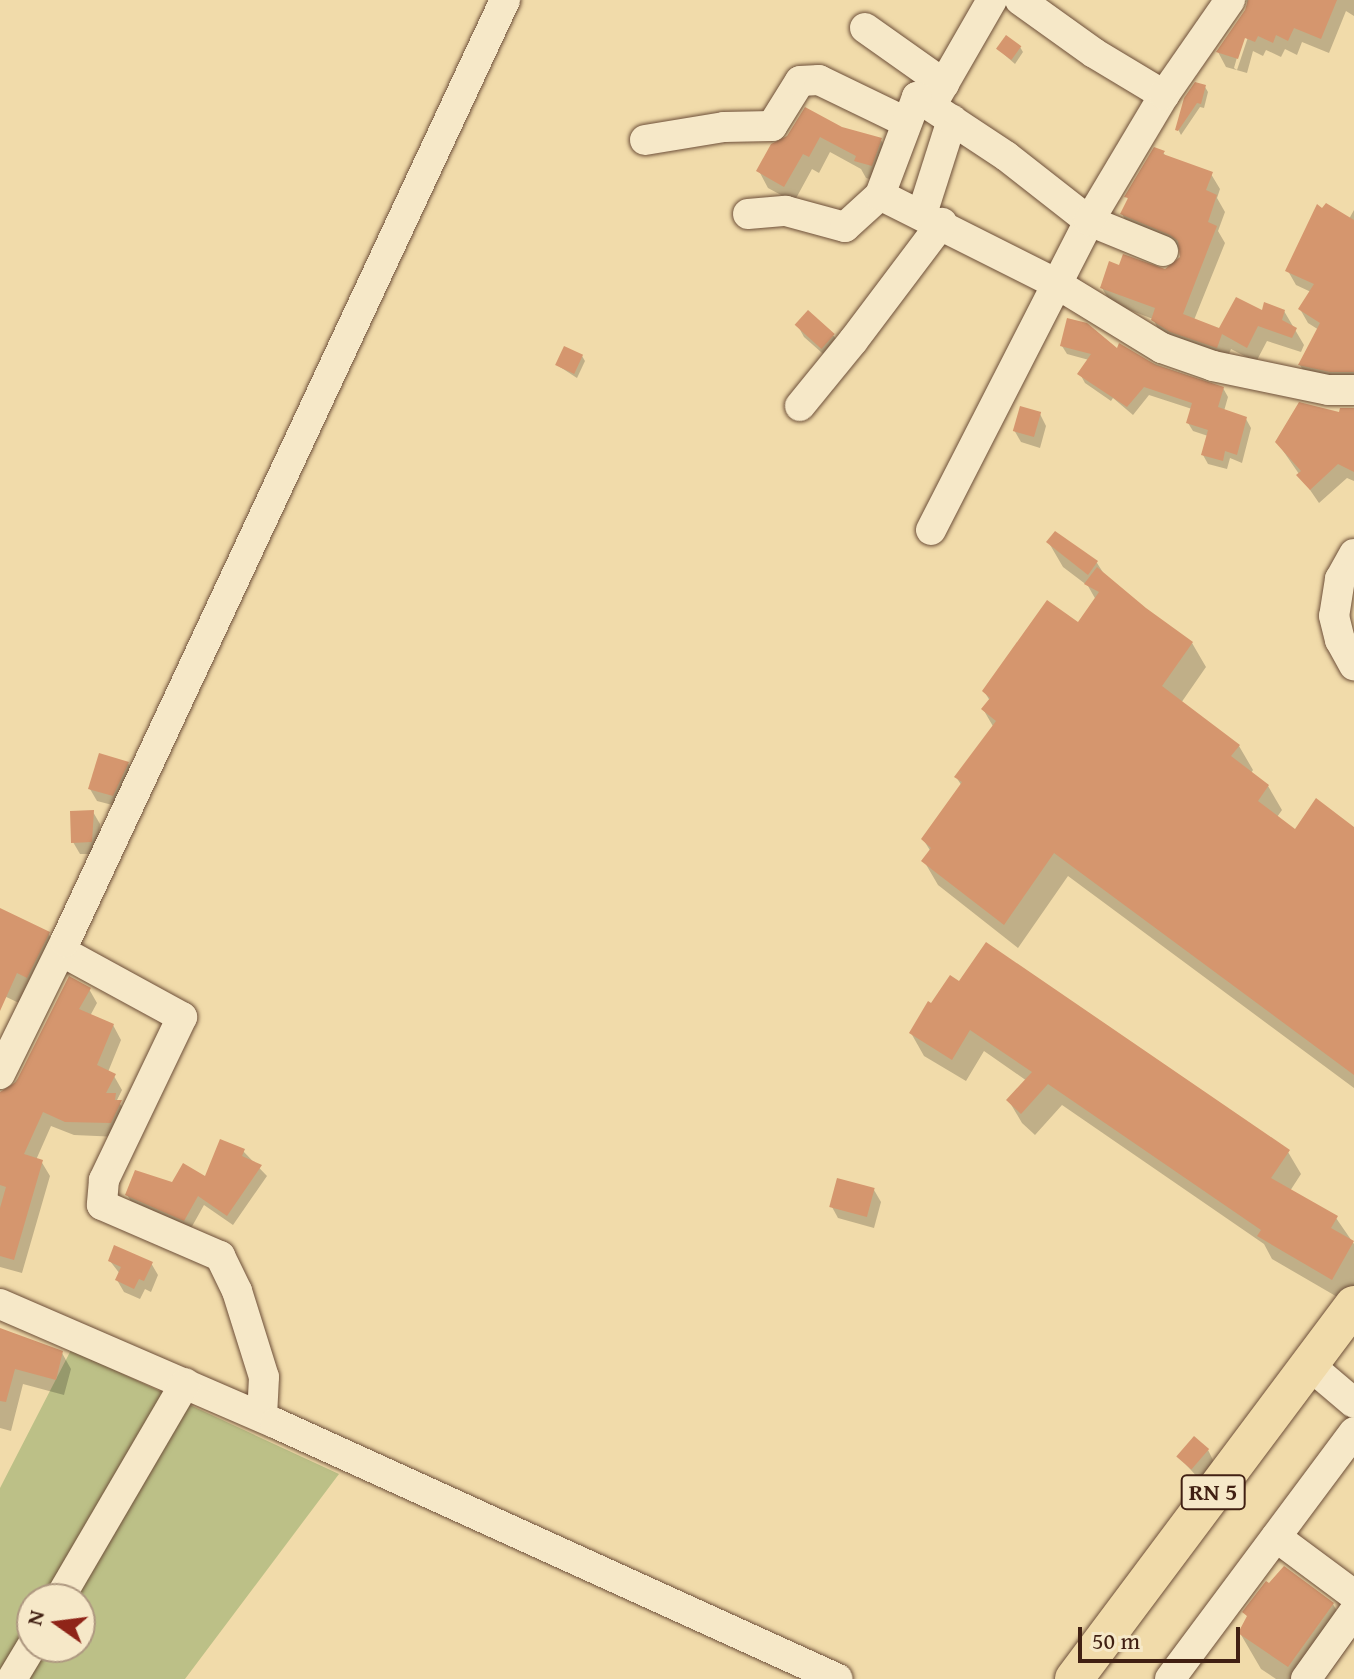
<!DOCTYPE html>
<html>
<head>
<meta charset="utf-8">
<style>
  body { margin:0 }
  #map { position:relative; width:1354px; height:1679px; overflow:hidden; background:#f1dbaa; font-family:"Gentium Book Plus",serif }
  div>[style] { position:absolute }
  .green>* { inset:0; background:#bcc087 }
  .shadow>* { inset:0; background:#0003 }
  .building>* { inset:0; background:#d5966e; transform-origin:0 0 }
  .roads { filter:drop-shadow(0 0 2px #6d4f39) drop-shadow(0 0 2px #6d4f39) }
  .minor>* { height:30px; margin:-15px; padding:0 15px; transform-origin:15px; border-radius:15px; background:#f6e8c8 }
  .major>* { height:38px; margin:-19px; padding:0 19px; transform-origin:19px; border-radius:19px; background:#f1dbaa }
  span { translate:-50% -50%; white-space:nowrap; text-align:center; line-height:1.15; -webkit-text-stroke:6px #f6e8c8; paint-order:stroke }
  .shield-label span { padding:2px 6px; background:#f6e8c8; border:2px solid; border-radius:6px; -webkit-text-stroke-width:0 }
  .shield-label { font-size:24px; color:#412013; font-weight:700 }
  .north { position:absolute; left:16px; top:1583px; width:80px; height:80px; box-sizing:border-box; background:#f6e8c8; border:2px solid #ae9880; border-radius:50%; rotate:284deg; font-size:22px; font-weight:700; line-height:32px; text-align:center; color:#412013 }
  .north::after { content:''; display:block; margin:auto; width:28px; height:36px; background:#8f2418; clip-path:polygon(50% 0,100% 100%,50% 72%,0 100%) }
  .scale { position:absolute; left:1078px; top:1627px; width:162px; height:36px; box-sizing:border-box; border:4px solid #412013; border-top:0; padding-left:10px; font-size:24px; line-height:28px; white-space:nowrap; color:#412013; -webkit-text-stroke:6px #f6e8c8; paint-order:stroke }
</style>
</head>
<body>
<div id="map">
  <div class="green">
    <div style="clip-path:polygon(evenodd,71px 1350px,339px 1474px,185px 1679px,0 1679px,0 1488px,71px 1350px,32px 1599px,80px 1599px,80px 1647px,32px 1647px,32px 1599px)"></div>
  </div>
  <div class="shadow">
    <div style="clip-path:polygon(evenodd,1247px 0,1354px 0,1354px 16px,1346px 11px,1329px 53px,1302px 42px,1297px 55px,1285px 49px,1281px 57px,1266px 50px,1263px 56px,1253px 51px,1247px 73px,1226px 67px,1218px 52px,1247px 10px,1247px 0,1249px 34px,1237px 70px,1234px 68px,1242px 40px,1249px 34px)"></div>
    <div style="clip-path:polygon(1020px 47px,1023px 52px,1015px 64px,999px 50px)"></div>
    <div style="clip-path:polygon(1205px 87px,1208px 92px,1204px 108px,1200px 107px,1181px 135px,1178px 129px)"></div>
    <div style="clip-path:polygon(841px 128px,881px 140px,891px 156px,881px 182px,866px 178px,861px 169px,830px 152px,819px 173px,812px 169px,794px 202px,768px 188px,759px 171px,773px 146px)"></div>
    <div style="clip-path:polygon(1163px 152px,1166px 157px,1211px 174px,1220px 189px,1217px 198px,1225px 212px,1218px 231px,1225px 243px,1194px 320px,1220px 330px,1263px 313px,1284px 311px,1304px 345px,1301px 352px,1267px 341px,1256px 362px,1231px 349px,1225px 363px,1162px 336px,1153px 319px,1111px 303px,1102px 288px,1165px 271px,1182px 258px,1181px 250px,1131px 230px,1122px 214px,1129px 201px,1127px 197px)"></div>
    <div style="clip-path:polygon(1354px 210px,1354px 385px,1308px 379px,1300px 365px,1319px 330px,1308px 323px,1300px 309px,1311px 292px,1296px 285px,1288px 271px,1349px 219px)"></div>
    <div style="clip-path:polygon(798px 326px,834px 336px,840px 347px,830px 360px,804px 337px)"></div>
    <div style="clip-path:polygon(1062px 346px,1118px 351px,1223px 388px,1228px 397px,1224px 411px,1246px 419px,1251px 428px,1242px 463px,1230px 458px,1227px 469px,1208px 464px,1203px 455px,1208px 436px,1193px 431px,1188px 423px,1192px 409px,1149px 395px,1133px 415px,1113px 398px,1111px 401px,1085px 383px,1080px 374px,1089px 360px,1067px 354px)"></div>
    <div style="clip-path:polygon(582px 356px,585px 361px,577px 378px,557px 365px)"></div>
    <div style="clip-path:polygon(1354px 408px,1354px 481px,1347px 478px,1319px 503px,1277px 442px)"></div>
    <div style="clip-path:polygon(1040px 414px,1046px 426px,1040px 448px,1021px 442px,1014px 430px)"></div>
    <div style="clip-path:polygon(1055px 533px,1097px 563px,1104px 574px,1144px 610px,1192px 643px,1206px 667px,1181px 703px,1239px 746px,1253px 770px,1251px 773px,1268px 786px,1282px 810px,1277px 817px,1296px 831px,1354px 829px,1354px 1088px,1068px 876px,1018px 948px,938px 885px,924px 861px,931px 852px,923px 839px,962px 786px,956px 777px,994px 728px,983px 709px,990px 701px,984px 691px,1078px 625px,1096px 600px,1088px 586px,1063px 567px,1049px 543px)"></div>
    <div style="clip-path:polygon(128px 763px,135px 775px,120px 807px,97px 801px,90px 789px)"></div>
    <div style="clip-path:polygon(93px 812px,100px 824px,97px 854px,80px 854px,73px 842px)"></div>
    <div style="clip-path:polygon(0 911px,48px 933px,57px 949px,19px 1003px,0 994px)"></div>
    <div style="clip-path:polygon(89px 989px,97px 1003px,90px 1016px,113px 1025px,121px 1040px,108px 1072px,114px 1076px,122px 1090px,117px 1100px,129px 1116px,119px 1137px,74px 1135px,51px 1126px,36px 1160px,41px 1161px,50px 1176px,22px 1273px,0 1267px,0 1101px)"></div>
    <div style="clip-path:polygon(929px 1004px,1288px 1152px,1301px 1174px,1290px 1191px,1336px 1218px,1354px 1244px,1354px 1287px,1346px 1302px,1272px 1259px,1264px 1244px,1062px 1105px,1035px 1135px,1022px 1123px,1009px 1101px,1027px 1081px,984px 1051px,966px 1081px,924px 1056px,911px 1033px)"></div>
    <div style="clip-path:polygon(243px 1151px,267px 1176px,233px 1225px,204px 1205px,190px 1230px,134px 1206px,127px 1195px,206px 1179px)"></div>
    <div style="clip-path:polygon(874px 1190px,881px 1202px,874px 1228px,838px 1218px,832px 1207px)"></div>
    <div style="clip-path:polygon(110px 1261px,151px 1263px,158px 1275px,151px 1292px,145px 1289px,140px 1299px,124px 1292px,117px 1280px,120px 1274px)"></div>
    <div style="clip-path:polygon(0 1330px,62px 1353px,71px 1369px,64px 1395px,23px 1384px,11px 1431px,0 1428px)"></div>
    <div style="clip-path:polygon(1208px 1450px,1214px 1462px,1200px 1480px,1179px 1457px)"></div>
    <div style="clip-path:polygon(1333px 1604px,1353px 1640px,1325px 1679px,1276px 1679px,1261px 1669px,1240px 1633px,1248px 1618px,1245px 1612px)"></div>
  </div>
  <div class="building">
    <div style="clip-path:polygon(1248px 0,1337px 0,1321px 39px,1294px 28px,1288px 41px,1276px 35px,1273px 43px,1258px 36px,1255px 42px,1245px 38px,1238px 59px,1216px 52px,1245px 10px)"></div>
    <div style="left:1006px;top:35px;width:19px;height:17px;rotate:36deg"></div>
    <div style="clip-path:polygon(1195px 82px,1206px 85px,1201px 104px,1197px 103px,1178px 131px,1175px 130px,1184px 98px)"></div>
    <div style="clip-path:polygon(805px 107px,842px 127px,882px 138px,872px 166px,854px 161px,856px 156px,820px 137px,809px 157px,803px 154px,784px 187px,756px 171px,771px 144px,787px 136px)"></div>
    <div style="clip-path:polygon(1154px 147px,1165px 151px,1163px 154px,1213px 172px,1206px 190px,1217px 195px,1208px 222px,1217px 226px,1183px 314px,1219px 328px,1236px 297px,1262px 310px,1264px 302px,1285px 310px,1282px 320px,1297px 328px,1292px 338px,1258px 326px,1247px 348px,1222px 334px,1217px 348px,1170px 332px,1151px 320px,1155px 308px,1100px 288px,1109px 261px,1119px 265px,1123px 254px,1165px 269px,1180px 257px,1178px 241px,1170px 235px,1120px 214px,1128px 198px,1124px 197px)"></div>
    <div style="clip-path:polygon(1326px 203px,1354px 220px,1354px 372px,1330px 372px,1298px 365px,1320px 323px,1298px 309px,1314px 284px,1285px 271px,1317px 204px,1322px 208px)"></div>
    <div style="left:808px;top:310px;width:36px;height:20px;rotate:42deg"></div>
    <div style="clip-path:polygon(1067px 318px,1087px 323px,1117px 348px,1119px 343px,1156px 365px,1224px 387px,1218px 407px,1247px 417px,1237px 455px,1225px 451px,1223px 461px,1201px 455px,1208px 430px,1186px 423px,1192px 403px,1144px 387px,1127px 407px,1077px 374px,1091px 354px,1060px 346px)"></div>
    <div style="left:564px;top:346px;width:21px;height:21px;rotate:25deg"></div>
    <div style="clip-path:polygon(1299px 402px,1339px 412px,1340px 408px,1354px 408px,1354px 472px,1338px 464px,1310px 490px,1296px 475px,1301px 471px,1275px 442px)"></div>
    <div style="left:1020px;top:406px;width:22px;height:26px;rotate:16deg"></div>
    <div style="clip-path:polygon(1055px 531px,1098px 561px,1088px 575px,1046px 542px)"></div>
    <div style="clip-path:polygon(1097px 567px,1146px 608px,1193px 642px,1162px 686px,1240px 745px,1231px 756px,1269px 785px,1258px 801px,1295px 829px,1316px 798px,1354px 827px,1354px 1075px,1054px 853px,1004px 925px,921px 861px,931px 848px,921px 839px,962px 782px,954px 777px,996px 721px,981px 709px,990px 698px,982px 691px,1047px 600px,1078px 622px,1099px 592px,1084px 584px)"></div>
    <div style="clip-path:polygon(99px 753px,129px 762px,113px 796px,88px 789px)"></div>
    <div style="clip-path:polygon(94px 810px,92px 842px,71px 843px,70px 811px)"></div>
    <div style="clip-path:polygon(0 908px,50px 932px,27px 978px,17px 973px,0 1011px)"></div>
    <div style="clip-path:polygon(986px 942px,1290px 1150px,1271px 1178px,1338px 1216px,1331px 1228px,1354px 1241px,1332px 1280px,1257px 1236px,1261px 1230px,1048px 1084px,1021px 1114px,1006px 1100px,1032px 1072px,970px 1030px,952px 1060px,909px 1033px,928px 1001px,931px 1003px,950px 975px,959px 981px)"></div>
    <div style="clip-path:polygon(69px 976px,91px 988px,79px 1009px,114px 1024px,97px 1065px,116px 1074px,106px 1093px,116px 1093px,115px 1100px,122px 1100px,111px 1123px,65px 1122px,43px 1112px,24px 1154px,43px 1160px,14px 1260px,0 1256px,0 1208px,6px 1187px,0 1185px,0 1092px,16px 1082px)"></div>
    <div style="clip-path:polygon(220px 1139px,245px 1149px,242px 1156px,262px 1165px,227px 1216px,198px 1196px,184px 1221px,125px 1195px,135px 1170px,172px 1182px,183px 1163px,205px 1176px)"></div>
    <div style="left:837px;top:1178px;width:39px;height:30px;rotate:15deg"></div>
    <div style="clip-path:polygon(114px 1245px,153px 1262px,144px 1281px,139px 1279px,134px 1289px,115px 1280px,121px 1267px,108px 1261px)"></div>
    <div style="clip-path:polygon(0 1328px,63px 1351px,56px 1380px,15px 1369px,6px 1402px,0 1401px)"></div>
    <div style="left:1194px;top:1436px;width:20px;height:27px;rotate:41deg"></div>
    <div style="clip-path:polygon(1284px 1566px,1334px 1603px,1288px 1667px,1238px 1633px,1247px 1616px,1242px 1612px,1266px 1581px,1269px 1583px)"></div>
  </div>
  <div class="roads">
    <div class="minor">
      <div style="left:1020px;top:0;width:91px;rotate:35.6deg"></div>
      <div style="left:1094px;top:53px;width:82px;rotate:31deg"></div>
      <div style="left:865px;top:28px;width:97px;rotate:35.3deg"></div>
      <div style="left:931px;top:106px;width:122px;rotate:-60.1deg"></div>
      <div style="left:645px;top:140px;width:80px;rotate:-9.3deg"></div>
      <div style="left:724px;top:127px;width:48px;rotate:-1.2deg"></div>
      <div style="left:772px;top:126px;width:53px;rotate:-58.1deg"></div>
      <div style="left:800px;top:81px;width:19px;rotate:-3deg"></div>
      <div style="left:819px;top:80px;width:97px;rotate:25.8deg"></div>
      <div style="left:748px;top:214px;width:38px;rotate:-5deg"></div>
      <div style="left:786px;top:211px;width:61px;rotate:15.2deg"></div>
      <div style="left:845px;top:227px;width:47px;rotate:-42.4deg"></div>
      <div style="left:922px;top:214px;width:99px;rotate:-72.3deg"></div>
      <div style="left:1163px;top:251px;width:80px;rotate:-157.9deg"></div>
      <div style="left:1089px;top:221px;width:105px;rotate:-141.9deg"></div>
      <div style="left:1006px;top:156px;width:107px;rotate:-146.5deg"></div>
      <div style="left:917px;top:97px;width:105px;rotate:110.7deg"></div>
      <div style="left:880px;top:195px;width:198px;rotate:26.7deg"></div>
      <div style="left:1057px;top:284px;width:123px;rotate:31.4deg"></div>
      <div style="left:1162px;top:348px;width:54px;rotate:19.4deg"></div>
      <div style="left:1213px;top:366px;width:117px;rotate:11.8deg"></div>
      <div style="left:1328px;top:390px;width:26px"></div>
      <div style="left:800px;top:406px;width:84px;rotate:-50.8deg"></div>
      <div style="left:853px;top:341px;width:148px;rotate:-53deg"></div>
      <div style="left:931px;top:530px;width:347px;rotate:-62.9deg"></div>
      <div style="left:1089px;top:221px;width:147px;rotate:-59.2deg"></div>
      <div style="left:1164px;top:95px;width:116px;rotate:-55.2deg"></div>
      <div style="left:1354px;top:554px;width:29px;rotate:119deg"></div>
      <div style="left:1340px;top:579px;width:37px;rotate:99deg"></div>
      <div style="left:1334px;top:616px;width:25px;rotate:76deg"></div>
      <div style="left:1340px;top:640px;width:29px;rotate:61deg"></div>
      <div style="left:61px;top:951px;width:138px;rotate:28.6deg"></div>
      <div style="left:182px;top:1017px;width:181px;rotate:115.6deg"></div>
      <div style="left:104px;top:1180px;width:25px;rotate:95deg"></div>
      <div style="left:102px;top:1205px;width:129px;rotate:23.4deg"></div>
      <div style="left:220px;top:1256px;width:39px;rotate:64deg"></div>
      <div style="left:237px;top:1291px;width:90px;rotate:72.6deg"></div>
      <div style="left:264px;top:1377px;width:40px;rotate:92.9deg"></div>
      <div style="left:0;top:1074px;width:147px;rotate:-63.8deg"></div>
      <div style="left:65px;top:942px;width:1040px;rotate:-64.96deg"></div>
      <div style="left:0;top:1304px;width:300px;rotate:23.4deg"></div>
      <div style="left:275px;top:1423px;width:618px;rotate:24.45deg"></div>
      <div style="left:1308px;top:1364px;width:60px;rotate:40.3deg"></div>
      <div style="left:1276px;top:1537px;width:97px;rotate:36.6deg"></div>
      <div style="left:59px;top:1599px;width:250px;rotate:-59.7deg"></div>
      <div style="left:12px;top:1679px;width:39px;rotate:-59deg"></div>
      <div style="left:1170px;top:1679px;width:308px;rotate:-53.3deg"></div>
      <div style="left:1306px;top:1679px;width:82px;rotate:-54.4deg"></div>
    </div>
    <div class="major">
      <div style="left:1074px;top:1679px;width:467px;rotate:-53.2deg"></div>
    </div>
  </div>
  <div class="shield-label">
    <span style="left:1213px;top:1492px">RN 5</span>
  </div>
  <div class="north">N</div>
  <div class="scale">50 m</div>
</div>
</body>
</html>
